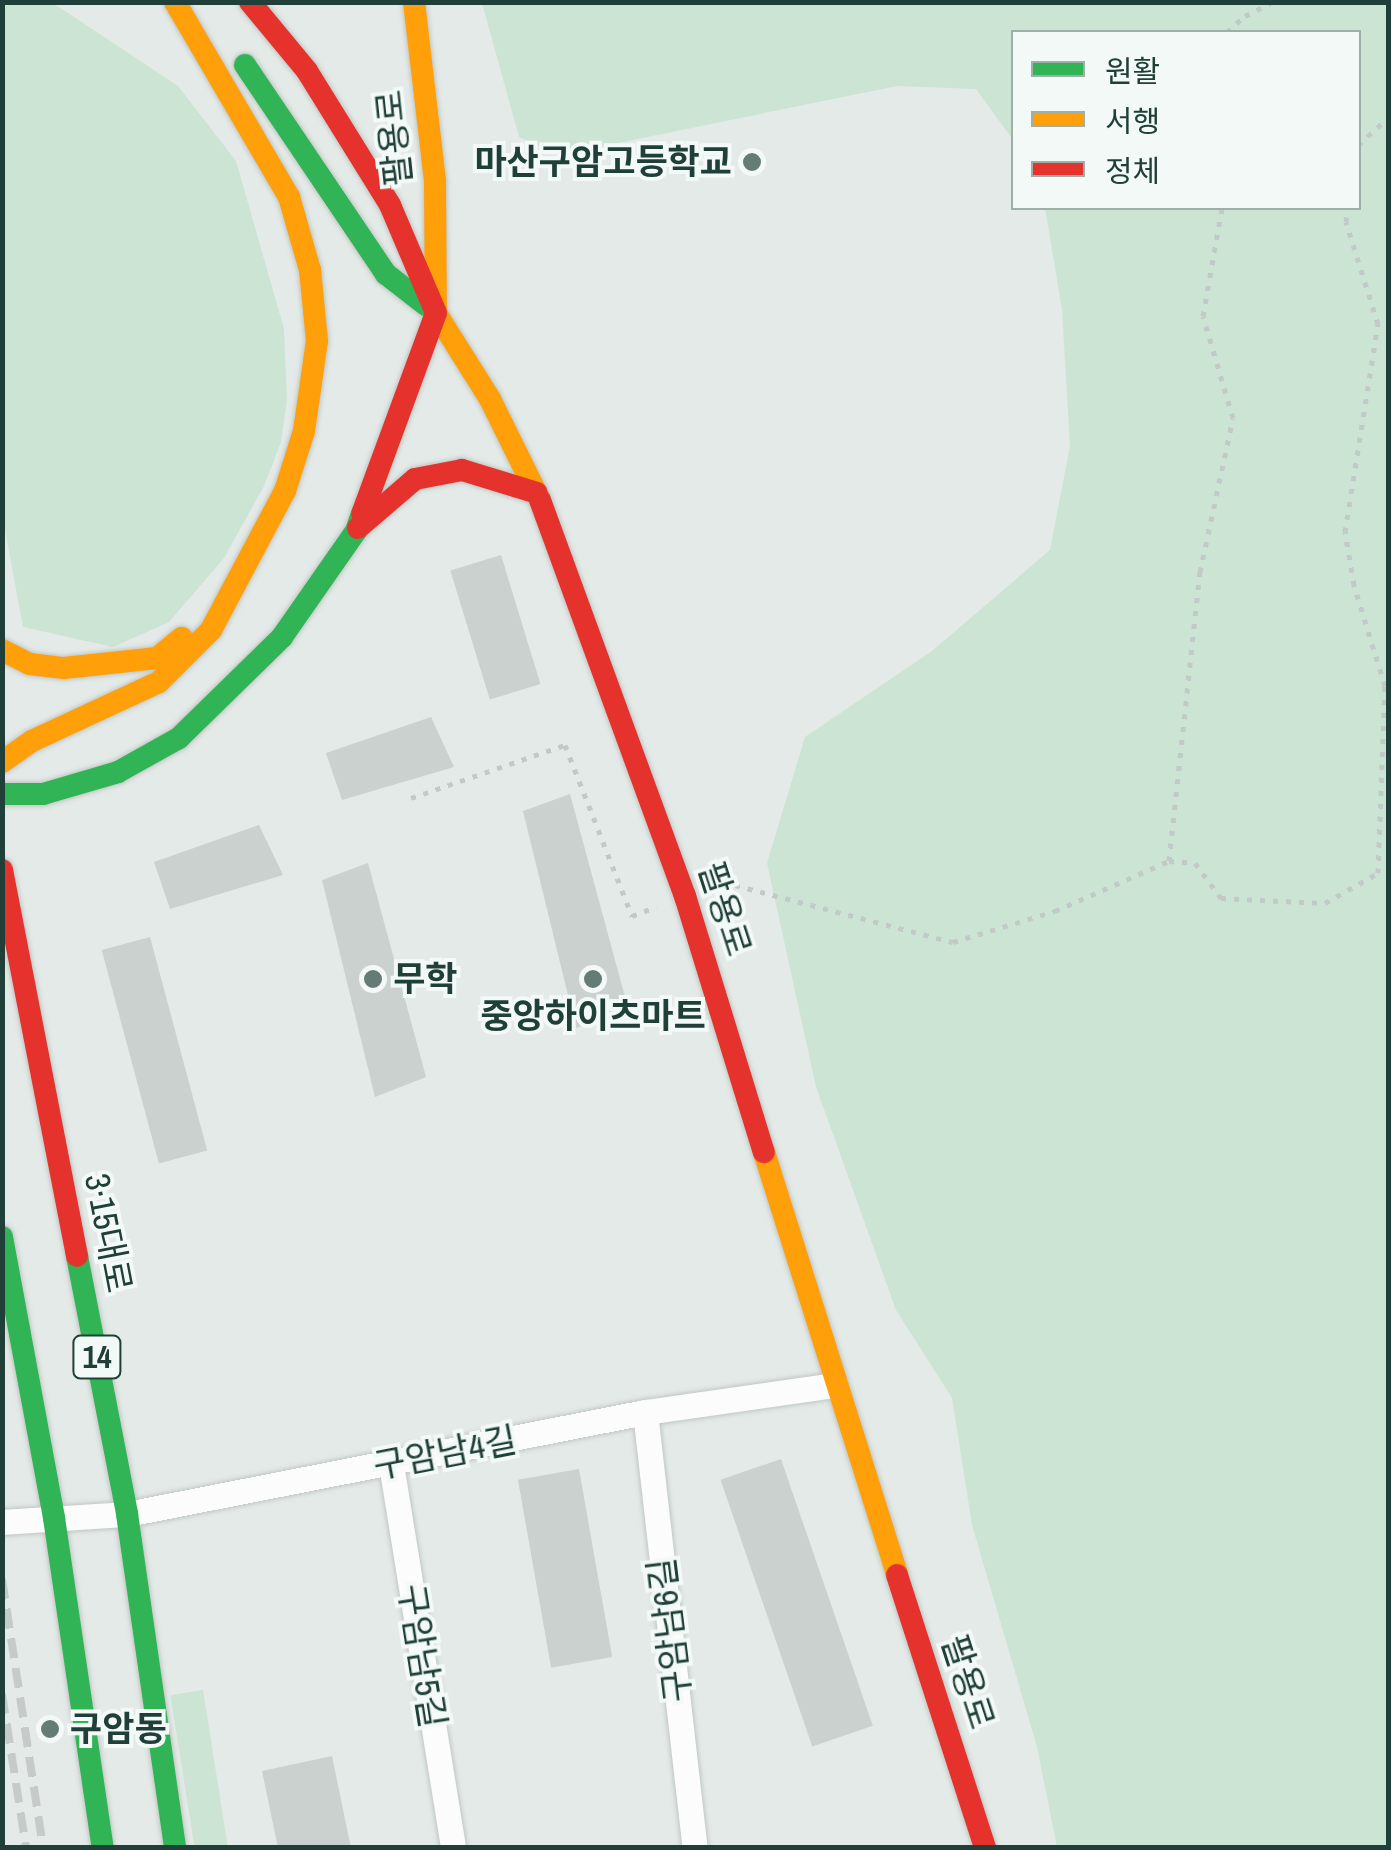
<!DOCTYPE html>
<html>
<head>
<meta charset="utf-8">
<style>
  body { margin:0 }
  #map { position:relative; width:1391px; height:1850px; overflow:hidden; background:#e4eae7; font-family:"Archivo Narrow","Noto Sans KR",sans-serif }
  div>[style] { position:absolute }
  .green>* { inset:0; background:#cce4d4; transform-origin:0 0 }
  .building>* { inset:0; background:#cbd1cf; transform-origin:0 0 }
  .path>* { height:5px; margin-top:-2.5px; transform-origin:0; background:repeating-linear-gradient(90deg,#c1cac8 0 5px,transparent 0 13px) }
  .roads { filter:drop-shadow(0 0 2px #c1c7c4) drop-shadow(0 0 2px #c1c7c4) }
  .street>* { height:25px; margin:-12.5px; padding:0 12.5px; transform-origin:12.5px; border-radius:12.5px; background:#fbfcfb }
  .fast>* { height:22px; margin:-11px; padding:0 11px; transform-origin:11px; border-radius:11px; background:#30b455 }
  .slow>* { height:22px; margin:-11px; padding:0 11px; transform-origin:11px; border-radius:11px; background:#ff9f0a }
  .jam>* { height:22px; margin:-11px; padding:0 11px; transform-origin:11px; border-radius:11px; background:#e5322d }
  .rail>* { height:8px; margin-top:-4px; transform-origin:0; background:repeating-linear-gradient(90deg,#c6cbca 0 20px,transparent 0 30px) }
  .dots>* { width:28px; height:28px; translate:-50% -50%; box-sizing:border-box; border:5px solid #f2f9f6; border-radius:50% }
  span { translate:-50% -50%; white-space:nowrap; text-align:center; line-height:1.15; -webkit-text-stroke:8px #f2f9f6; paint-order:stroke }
  .shield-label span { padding:2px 8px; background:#f2f9f6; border:2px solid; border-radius:8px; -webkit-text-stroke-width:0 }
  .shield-label { font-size:32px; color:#203f38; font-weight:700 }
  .street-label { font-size:35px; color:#203f38 }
  .poi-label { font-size:35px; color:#203f38; font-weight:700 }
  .right { translate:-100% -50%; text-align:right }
  .left { translate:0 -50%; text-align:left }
  .frame { position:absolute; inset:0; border:5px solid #203f38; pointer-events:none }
  .legend { position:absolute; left:1011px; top:30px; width:350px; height:180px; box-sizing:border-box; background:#f2f9f6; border:2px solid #9eafaa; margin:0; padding:12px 18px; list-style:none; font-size:30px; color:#203f38 }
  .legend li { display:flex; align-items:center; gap:20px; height:50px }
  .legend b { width:50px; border:2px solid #9eafaa }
</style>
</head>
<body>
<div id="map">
  <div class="green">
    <div style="clip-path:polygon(2px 3px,53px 3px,178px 86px,236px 161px,284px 329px,287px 400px,281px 442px,264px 486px,224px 558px,169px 622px,113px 647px,23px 627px,3px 519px)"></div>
    <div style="clip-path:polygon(482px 3px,1388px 3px,1388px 1847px,1057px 1847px,1037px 1747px,972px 1525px,952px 1398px,896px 1310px,816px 1087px,767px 863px,805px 737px,932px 651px,1050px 550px,1070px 446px,1062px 310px,1045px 208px,1358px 208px,1358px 32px,1014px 32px,1013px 140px,976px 89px,897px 86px,559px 155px,519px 137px)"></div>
    <div style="left:203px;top:1690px;width:159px;height:33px;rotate:81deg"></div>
  </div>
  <div class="building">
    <div style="left:501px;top:555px;width:135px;height:53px;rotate:73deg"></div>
    <div style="clip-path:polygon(431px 717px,454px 767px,342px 800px,326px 753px)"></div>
    <div style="clip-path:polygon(570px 794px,628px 1008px,576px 1028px,523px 811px)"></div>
    <div style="clip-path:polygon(259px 825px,283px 875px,170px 909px,154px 862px)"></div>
    <div style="clip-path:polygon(368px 863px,426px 1077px,375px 1097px,322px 880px)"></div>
    <div style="left:150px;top:937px;width:221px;height:50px;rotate:75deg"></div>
    <div style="left:781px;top:1459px;width:282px;height:64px;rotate:71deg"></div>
    <div style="left:579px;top:1469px;width:191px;height:62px;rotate:80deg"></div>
    <div style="clip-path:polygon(332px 1756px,351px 1848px,278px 1848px,262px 1771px)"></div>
  </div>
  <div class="path">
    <div style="left:1227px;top:32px;width:24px;rotate:-42deg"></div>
    <div style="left:1245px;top:16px;width:31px;rotate:-27deg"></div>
    <div style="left:1358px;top:145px;width:40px;rotate:-42deg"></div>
    <div style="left:411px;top:798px;width:163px;rotate:-19deg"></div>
    <div style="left:565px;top:745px;width:184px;rotate:68.6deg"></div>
    <div style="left:632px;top:916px;width:26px;rotate:-21deg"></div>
    <div style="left:1169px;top:861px;width:26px;rotate:4deg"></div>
    <div style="left:1195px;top:863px;width:44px;rotate:53.4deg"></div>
    <div style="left:1221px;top:898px;width:104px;rotate:2.8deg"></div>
    <div style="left:1325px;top:903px;width:61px;rotate:-29.5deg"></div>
    <div style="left:1378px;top:873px;width:187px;rotate:-87.9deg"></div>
    <div style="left:1385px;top:686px;width:106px;rotate:-107.1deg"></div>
    <div style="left:1354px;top:585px;width:54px;rotate:-99.6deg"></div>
    <div style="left:1345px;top:532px;width:211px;rotate:-81deg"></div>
    <div style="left:1378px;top:324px;width:107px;rotate:-107.4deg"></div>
    <div style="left:1346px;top:222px;width:14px;rotate:-82deg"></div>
    <div style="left:715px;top:890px;width:21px;rotate:-14deg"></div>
    <div style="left:735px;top:885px;width:225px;rotate:14.7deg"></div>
    <div style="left:953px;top:942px;width:107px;rotate:-16.9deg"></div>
    <div style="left:1055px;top:911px;width:124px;rotate:-23.7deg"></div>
    <div style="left:1169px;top:861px;width:291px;rotate:-83.9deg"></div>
    <div style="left:1200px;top:572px;width:157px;rotate:-77.9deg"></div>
    <div style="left:1233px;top:418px;width:106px;rotate:-106.4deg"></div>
    <div style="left:1203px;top:316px;width:110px;rotate:-80deg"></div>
  </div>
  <div class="roads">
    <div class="street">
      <div style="left:645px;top:1412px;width:439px;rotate:83.5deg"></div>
      <div style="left:391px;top:1464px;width:389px;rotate:80.8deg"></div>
      <div style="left:2px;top:1522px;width:125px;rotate:-3.7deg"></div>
      <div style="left:127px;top:1514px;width:528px;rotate:-11.14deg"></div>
      <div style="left:645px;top:1412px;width:192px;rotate:-8.1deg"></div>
    </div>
    <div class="fast">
      <div style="left:245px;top:65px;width:252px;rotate:56deg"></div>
      <div style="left:386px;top:274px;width:51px;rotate:37.8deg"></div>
      <div style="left:2px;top:794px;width:41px"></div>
      <div style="left:43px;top:794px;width:78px;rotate:-16.3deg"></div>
      <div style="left:118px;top:772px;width:70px;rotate:-29.1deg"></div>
      <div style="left:179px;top:738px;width:144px;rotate:-44.4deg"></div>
      <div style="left:282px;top:637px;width:129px;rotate:-55.1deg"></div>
      <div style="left:356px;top:531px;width:18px;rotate:-71deg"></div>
      <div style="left:2px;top:1237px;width:286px;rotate:79.5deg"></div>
      <div style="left:54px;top:1518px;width:334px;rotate:81.6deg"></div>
      <div style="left:77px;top:1256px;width:263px;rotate:79deg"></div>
      <div style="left:127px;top:1514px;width:337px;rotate:81.8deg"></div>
    </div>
    <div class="slow">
      <div style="left:414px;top:2px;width:180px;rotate:83.3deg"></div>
      <div style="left:435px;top:181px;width:132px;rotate:89.6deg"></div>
      <div style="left:436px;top:313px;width:102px;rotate:57.9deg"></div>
      <div style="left:490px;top:399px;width:113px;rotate:63.7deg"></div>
      <div style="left:2px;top:650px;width:31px;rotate:27deg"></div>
      <div style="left:30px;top:664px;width:34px;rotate:7deg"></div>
      <div style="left:64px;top:668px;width:94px;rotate:-6.1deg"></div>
      <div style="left:157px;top:658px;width:32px;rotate:-39deg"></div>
      <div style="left:2px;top:762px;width:37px;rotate:-35deg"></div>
      <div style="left:32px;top:741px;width:140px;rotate:-24.9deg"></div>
      <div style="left:159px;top:682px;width:74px;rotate:-45deg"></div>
      <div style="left:211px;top:630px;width:157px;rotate:-62deg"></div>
      <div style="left:285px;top:491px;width:63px;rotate:-72.4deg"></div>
      <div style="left:304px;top:431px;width:91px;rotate:-81.8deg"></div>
      <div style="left:317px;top:341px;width:71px;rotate:-95.6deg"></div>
      <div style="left:310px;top:270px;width:76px;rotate:-106deg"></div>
      <div style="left:289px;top:197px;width:226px;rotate:-120.3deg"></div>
      <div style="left:764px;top:1152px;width:443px;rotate:72.5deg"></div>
    </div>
    <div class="jam">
      <div style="left:250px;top:2px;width:89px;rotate:50.4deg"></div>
      <div style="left:307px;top:71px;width:158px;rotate:58.2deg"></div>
      <div style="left:390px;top:205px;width:117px;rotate:66.9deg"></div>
      <div style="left:436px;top:313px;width:214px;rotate:110.2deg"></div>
      <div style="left:540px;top:500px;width:422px;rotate:69.9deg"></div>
      <div style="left:685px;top:896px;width:268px;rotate:72.9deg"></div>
      <div style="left:358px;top:528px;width:75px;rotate:-40.7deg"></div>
      <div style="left:415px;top:479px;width:48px;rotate:-10.8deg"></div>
      <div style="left:462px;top:470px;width:78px;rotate:17deg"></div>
      <div style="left:2px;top:870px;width:393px;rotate:79deg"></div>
      <div style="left:897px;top:1575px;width:287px;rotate:72.1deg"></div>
    </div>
  </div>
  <div class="rail">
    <div style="left:2px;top:1579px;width:272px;rotate:81.3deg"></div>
    <div style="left:2px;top:1694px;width:156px;rotate:81.1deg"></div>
  </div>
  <div class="dots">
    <div style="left:752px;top:162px;background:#657b75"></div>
    <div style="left:373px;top:979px;background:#657b75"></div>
    <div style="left:593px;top:979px;background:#657b75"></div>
    <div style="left:50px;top:1729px;background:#657b75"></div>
  </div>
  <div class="shield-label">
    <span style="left:97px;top:1357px">14</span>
  </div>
  <div class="street-label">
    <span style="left:394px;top:138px;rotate:-96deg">팔용로</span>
    <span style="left:725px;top:909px;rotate:72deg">팔용로</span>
    <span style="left:108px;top:1233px;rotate:79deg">3·15대로</span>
    <span style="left:445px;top:1453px;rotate:-11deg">구암남4길</span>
    <span style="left:670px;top:1630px;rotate:-97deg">구암남6길</span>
    <span style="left:422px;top:1656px;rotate:81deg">구암남5길</span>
    <span style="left:968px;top:1682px;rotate:72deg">팔용로</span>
  </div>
  <div class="poi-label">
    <span class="right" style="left:732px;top:162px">마산구암고등학교</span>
    <span class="left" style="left:393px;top:979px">무학</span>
    <span style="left:593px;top:1016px">중앙하이츠마트</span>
    <span class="left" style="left:70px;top:1729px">구암동</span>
  </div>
  <div class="frame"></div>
  <ul class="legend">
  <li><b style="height:12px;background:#30b455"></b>원활</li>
  <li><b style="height:12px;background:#ff9f0a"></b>서행</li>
  <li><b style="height:12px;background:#e5322d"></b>정체</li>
  </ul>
</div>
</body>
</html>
